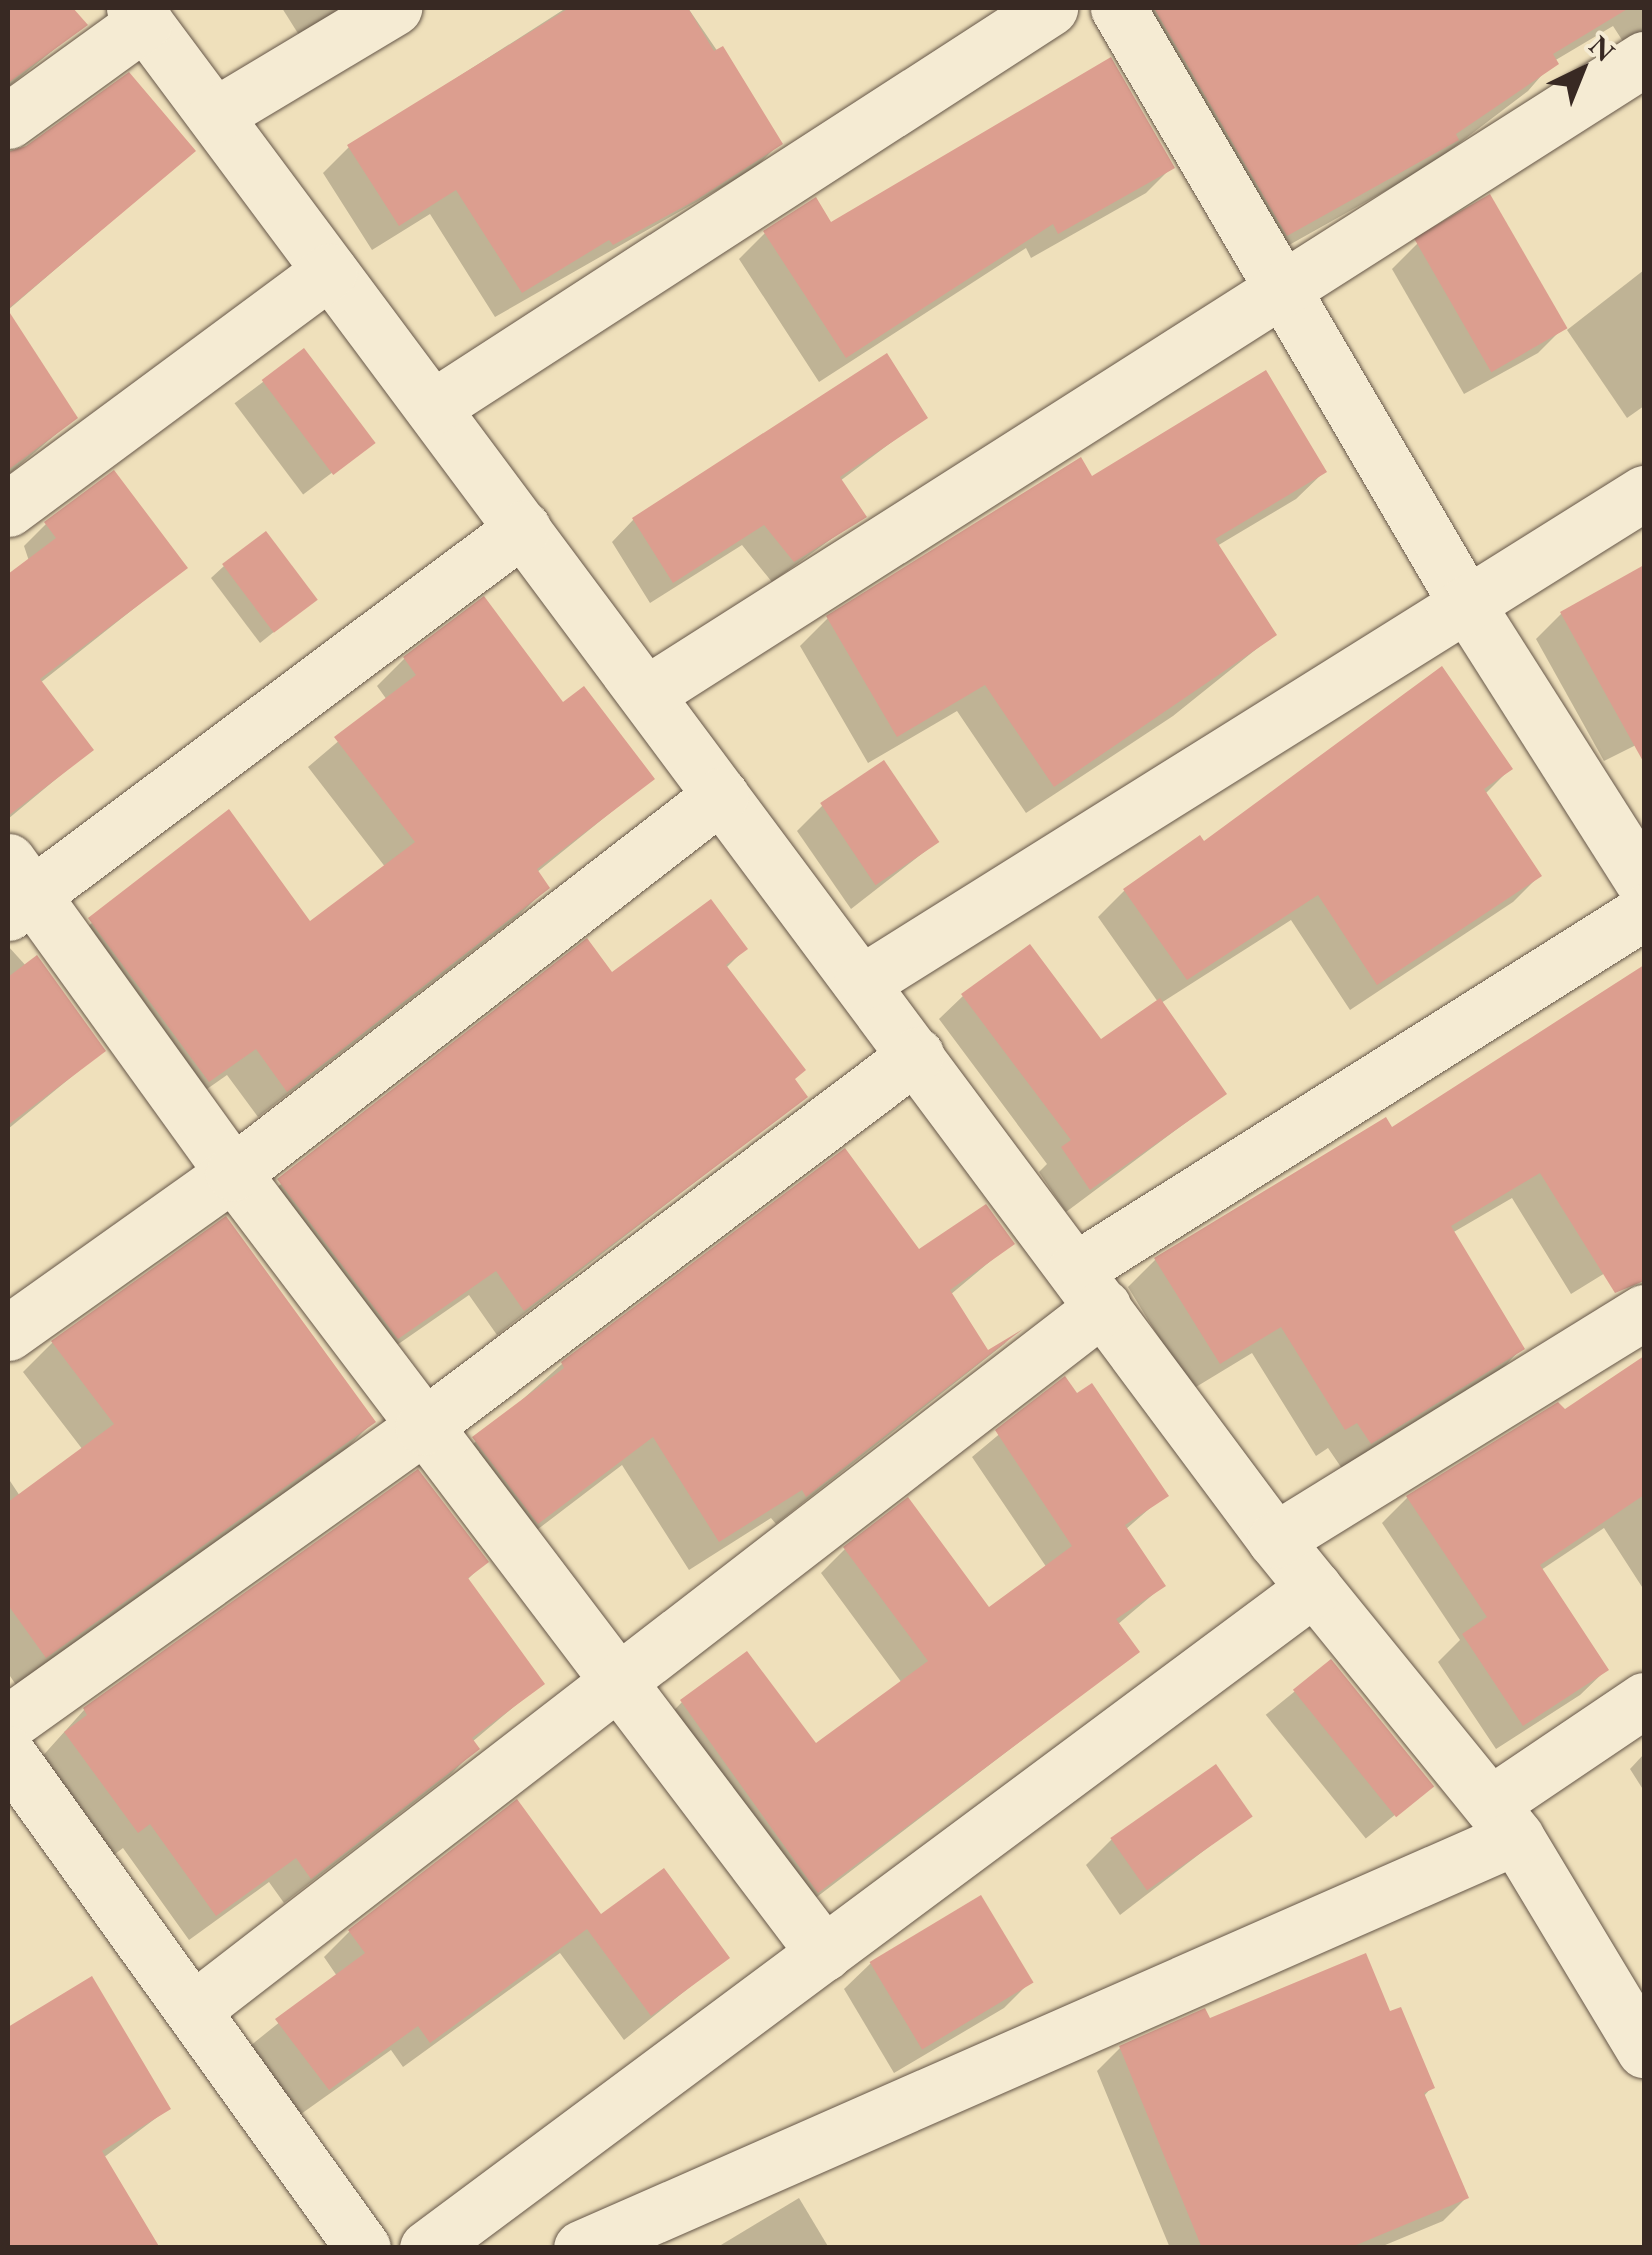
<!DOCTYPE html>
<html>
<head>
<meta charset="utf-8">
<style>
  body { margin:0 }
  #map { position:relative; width:1652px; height:2255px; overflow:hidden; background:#efe0bb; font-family:"EB Garamond",serif }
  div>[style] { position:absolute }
  .shadow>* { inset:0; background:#0003; transform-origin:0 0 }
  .building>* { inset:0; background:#dc9e8f; transform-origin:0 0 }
  .roads { filter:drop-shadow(0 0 2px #665749) drop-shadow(0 0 2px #665749) }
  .minor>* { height:55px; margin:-27.5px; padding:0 27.5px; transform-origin:27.5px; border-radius:27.5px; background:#f5ebd3 }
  span { translate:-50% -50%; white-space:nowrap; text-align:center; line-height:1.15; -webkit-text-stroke:8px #f5ebd3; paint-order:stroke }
  .frame { position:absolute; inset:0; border:10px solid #382923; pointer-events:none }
  .north { position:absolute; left:1532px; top:20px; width:100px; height:100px; -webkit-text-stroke:8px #f5ebd3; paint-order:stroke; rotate:43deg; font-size:28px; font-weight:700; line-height:40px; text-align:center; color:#382923 }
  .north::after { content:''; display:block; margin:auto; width:35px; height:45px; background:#382923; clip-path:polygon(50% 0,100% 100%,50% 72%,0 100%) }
</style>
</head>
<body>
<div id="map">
  <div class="shadow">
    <div style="clip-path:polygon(8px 8px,70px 8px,84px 25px,8px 87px)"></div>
    <div style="clip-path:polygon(282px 8px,346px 8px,299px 35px)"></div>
    <div style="clip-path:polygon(566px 8px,688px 8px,780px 143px,754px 169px,495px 317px,430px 214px,372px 250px,323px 173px,349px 147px)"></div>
    <div style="clip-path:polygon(1109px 8px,1644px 8px,1644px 74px,1613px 26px,1554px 61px,1528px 91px,1428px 167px,1259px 262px)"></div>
    <div style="clip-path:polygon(8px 151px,26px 149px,193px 151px,8px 310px)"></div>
    <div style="clip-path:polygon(1172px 167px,1146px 193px,1031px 258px,1026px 248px,819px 382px,739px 259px,765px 233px)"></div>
    <div style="clip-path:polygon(1418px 243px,1564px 327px,1538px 353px,1464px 394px,1392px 269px)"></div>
    <div style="clip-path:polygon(1644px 270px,1644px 406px,1627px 418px,1567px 330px)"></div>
    <div style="clip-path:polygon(8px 316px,75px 418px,8px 475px)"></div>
    <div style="left:304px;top:351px;width:114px;height:87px;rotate:53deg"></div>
    <div style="clip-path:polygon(886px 357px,925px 417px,840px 481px,863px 516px,772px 582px,742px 545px,650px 603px,612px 542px,633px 520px)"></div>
    <div style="clip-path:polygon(1324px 472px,1296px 499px,1217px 546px,1274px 635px,1173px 716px,1026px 813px,957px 711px,868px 763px,800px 646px,828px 618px,1092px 479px)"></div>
    <div style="clip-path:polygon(50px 520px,185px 568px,40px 683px,91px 750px,8px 819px,8px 577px,29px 561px,24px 546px)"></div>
    <div style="clip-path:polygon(224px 566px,315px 599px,260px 643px,211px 578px)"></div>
    <div style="clip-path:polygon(1644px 566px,1644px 741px,1604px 761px,1536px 639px,1561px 614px)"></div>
    <div style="clip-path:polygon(484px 599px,562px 706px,652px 779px,536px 873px,547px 888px,519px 915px,258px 1117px,227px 1075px,180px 1108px,62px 947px,229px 813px,310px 924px,386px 868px,308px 767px,387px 700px,377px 686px,404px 659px)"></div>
    <div style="clip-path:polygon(1510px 769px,1485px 794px,1539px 876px,1513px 902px,1350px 1010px,1291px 920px,1161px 1003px,1224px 1094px,1066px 1212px,1039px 1172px,1047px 1164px,939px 1019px,963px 996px,1100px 1042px,1158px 1002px,1098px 917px,1124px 891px,1204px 844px)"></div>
    <div style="clip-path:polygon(823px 805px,937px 842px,851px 909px,797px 831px)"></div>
    <div style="clip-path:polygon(587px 942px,612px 976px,745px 949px,725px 969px,805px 1097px,497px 1335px,469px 1295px,371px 1363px,252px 1207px)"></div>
    <div style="clip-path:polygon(8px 946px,103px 1051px,8px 1129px)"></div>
    <div style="clip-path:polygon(1644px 967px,1644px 1249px,1571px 1294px,1512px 1198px,1452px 1233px,1522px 1348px,1495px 1376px,1343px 1470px,1328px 1448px,1316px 1456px,1252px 1353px,1191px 1390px,1128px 1287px,1155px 1260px,1391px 1131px)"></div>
    <div style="clip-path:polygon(226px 1220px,373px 1422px,344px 1451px,16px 1685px,8px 1673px,8px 1478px,20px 1496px,83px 1450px,23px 1372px,52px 1343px)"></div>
    <div style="clip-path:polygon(1012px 1243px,950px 1295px,987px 1353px,1008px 1341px,776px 1524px,771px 1518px,689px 1570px,622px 1465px,508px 1552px,445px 1469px,562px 1364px,918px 1253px)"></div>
    <div style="clip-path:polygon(1644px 1359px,1644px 1590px,1604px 1528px,1541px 1570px,1606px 1670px,1580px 1695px,1496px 1749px,1438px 1662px,1460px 1640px,1382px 1523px,1407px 1498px,1564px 1412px)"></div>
    <div style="clip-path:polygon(1064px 1380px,1165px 1495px,1125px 1530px,1163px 1586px,1117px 1625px,1137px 1652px,792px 1916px,658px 1727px,682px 1702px,815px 1746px,902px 1683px,821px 1573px,845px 1549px,988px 1610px,1047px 1568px,972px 1457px)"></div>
    <div style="clip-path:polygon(485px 1562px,466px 1581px,541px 1684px,472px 1742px,477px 1748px,451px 1774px,284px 1903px,269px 1882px,189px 1940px,123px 1848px,111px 1857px,39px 1760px,84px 1710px)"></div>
    <div style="left:1331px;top:1662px;width:159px;height:84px;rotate:51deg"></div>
    <div style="clip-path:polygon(1644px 1754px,1644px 1791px,1630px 1769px)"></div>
    <div style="clip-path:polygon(1249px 1816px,1120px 1915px,1086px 1865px,1112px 1839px)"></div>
    <div style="clip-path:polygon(600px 1917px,726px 1958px,624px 2040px,560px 1953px,403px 2067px,391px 2050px,301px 2114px,250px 2046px,337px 1976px,324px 1957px,350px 1931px)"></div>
    <div style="clip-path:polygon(871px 1963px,1030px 1982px,1004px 2008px,894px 2073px,844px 1989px)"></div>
    <div style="clip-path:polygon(91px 1979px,168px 2109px,103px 2158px,157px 2248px,8px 2248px,8px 2030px)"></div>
    <div style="clip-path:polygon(1389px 2014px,1432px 2087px,1423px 2097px,1466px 2198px,1443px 2221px,1378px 2248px,1170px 2248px,1097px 2071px,1120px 2048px,1208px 2022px)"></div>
    <div style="clip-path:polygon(799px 2198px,829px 2248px,716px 2248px)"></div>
  </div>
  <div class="building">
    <div style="clip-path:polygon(8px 8px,73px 8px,88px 25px,8px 83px)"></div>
    <div style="clip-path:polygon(569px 8px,688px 8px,714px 51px,723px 46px,783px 144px,696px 200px,613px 245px,609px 240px,522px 293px,456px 190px,399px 226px,347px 145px)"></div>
    <div style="clip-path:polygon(1154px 8px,1629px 8px,1553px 54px,1559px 64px,1456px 134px,1459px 140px,1287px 236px)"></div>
    <div style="clip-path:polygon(1111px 57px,1175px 168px,1058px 234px,1053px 224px,846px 358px,763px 231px,816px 197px,831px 222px)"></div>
    <div style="clip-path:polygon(129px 72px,196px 151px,8px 309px,8px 152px,26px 146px)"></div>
    <div style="left:1490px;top:194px;width:155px;height:88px;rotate:60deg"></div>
    <div style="clip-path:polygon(8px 310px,78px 418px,8px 470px)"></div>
    <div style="left:304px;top:348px;width:119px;height:53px;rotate:53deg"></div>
    <div style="clip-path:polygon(887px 353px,928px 418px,840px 477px,867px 517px,794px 562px,764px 525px,673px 583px,632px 518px)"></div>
    <div style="clip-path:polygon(1266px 370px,1327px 472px,1215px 539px,1277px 635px,1054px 787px,985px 685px,897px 737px,826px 616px,1081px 457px,1092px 476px)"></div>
    <div style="clip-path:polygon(114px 470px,188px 568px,40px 679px,94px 750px,8px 816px,8px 574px,56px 538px,44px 522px)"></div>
    <div style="left:266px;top:531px;width:86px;height:55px;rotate:53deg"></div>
    <div style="clip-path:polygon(1644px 565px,1644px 763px,1560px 612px)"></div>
    <div style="clip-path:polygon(484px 596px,563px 702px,584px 686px,655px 779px,537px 869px,550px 888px,287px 1092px,256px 1049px,209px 1082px,88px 918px,229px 809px,310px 921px,415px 842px,334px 737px,416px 675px,403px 657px)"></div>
    <div style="clip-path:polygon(1442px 666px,1513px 769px,1484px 789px,1542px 876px,1377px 985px,1318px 895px,1187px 980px,1123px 889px,1200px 835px,1204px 841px)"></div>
    <div style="left:884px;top:760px;width:99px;height:77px;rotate:56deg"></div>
    <div style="clip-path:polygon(711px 899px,748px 949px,726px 965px,806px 1070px,795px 1079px,808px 1097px,524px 1311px,496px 1271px,398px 1339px,277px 1179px,587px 938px,612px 972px)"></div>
    <div style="clip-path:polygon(1030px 944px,1101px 1039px,1160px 998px,1227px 1094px,1090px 1190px,1061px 1147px,1071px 1140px,961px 994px)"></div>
    <div style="clip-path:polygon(37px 955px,106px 1051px,8px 1125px,8px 977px)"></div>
    <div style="clip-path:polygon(1644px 965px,1644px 1281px,1615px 1293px,1540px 1173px,1451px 1226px,1525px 1349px,1371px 1444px,1357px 1423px,1345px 1430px,1281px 1327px,1220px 1364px,1154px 1258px,1386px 1117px,1392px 1127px)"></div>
    <div style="clip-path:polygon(845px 1148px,919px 1249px,986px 1204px,1015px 1244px,950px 1290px,988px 1350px,1023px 1329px,806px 1497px,802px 1490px,719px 1542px,653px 1437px,538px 1524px,472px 1437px,564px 1368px,561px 1362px)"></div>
    <div style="clip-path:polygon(226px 1216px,376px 1422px,46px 1658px,8px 1605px,8px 1502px,114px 1424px,51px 1341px)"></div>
    <div style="clip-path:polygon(1644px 1356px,1644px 1495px,1540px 1565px,1609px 1670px,1523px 1726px,1462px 1634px,1487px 1617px,1406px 1496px,1558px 1402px,1565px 1409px)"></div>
    <div style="clip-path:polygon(1065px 1376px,1077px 1393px,1092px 1383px,1169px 1496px,1125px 1525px,1166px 1586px,1116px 1619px,1140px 1652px,818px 1893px,680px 1700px,747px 1651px,816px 1743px,928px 1661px,843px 1547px,908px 1497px,989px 1607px,1072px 1546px,995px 1430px)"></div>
    <div style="clip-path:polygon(418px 1469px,489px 1562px,468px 1578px,545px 1684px,472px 1738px,480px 1749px,311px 1879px,296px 1858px,216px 1916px,150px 1824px,138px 1833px,64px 1732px,87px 1715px,83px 1708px)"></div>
    <div style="left:1331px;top:1659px;width:164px;height:49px;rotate:51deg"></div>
    <div style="left:1216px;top:1764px;width:64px;height:129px;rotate:55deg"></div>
    <div style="clip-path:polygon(517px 1799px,601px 1914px,664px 1868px,730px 1958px,651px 2016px,587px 1929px,430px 2043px,418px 2026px,329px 2090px,275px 2019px,365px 1953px,348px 1930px)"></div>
    <div style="left:981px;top:1895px;width:102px;height:130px;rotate:59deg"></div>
    <div style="clip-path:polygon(1366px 1953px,1390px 2011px,1401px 2007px,1435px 2088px,1424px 2093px,1469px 2198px,1349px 2248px,1202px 2248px,1119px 2046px,1205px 2008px,1210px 2018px)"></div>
    <div style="clip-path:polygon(92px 1976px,171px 2109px,102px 2151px,160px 2248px,8px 2248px,8px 2027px)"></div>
  </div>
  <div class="roads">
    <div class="minor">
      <div style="left:134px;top:8px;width:1910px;rotate:53.32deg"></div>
      <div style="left:1275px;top:1540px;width:382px;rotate:50.9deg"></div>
      <div style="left:1516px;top:1837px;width:249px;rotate:59deg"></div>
      <div style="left:1118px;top:8px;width:689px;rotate:59.68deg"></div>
      <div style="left:1466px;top:603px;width:332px;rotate:57.6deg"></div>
      <div style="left:215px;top:115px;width:209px;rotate:-30.9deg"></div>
      <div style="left:8px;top:121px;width:169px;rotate:-35.9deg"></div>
      <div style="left:433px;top:407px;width:735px;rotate:-32.89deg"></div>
      <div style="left:8px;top:509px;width:400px;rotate:-36.5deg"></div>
      <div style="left:646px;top:694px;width:1183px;rotate:-32.47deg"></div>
      <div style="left:8px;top:861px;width:385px;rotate:54.2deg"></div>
      <div style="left:233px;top:1173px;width:979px;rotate:52.85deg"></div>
      <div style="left:8px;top:913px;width:643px;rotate:-36.78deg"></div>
      <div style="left:861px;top:983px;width:924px;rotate:-32.04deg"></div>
      <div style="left:1075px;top:1270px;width:672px;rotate:-32.18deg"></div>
      <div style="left:8px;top:1333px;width:276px;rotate:-35.4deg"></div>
      <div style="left:233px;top:1173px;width:617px;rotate:-37.76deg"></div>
      <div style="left:1275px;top:1540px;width:434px;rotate:-31.7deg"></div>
      <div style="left:8px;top:1723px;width:510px;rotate:-35.5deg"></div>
      <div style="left:423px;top:1427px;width:618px;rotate:-37.04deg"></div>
      <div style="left:8px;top:1754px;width:608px;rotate:54.3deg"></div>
      <div style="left:1490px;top:1804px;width:186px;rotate:-34deg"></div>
      <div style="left:194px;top:2009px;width:1149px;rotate:-37.68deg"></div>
      <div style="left:427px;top:2248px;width:1106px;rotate:-36.65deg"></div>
      <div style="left:581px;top:2248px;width:1021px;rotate:-23.73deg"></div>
    </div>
  </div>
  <div class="frame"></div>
  <div class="north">N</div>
</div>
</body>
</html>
